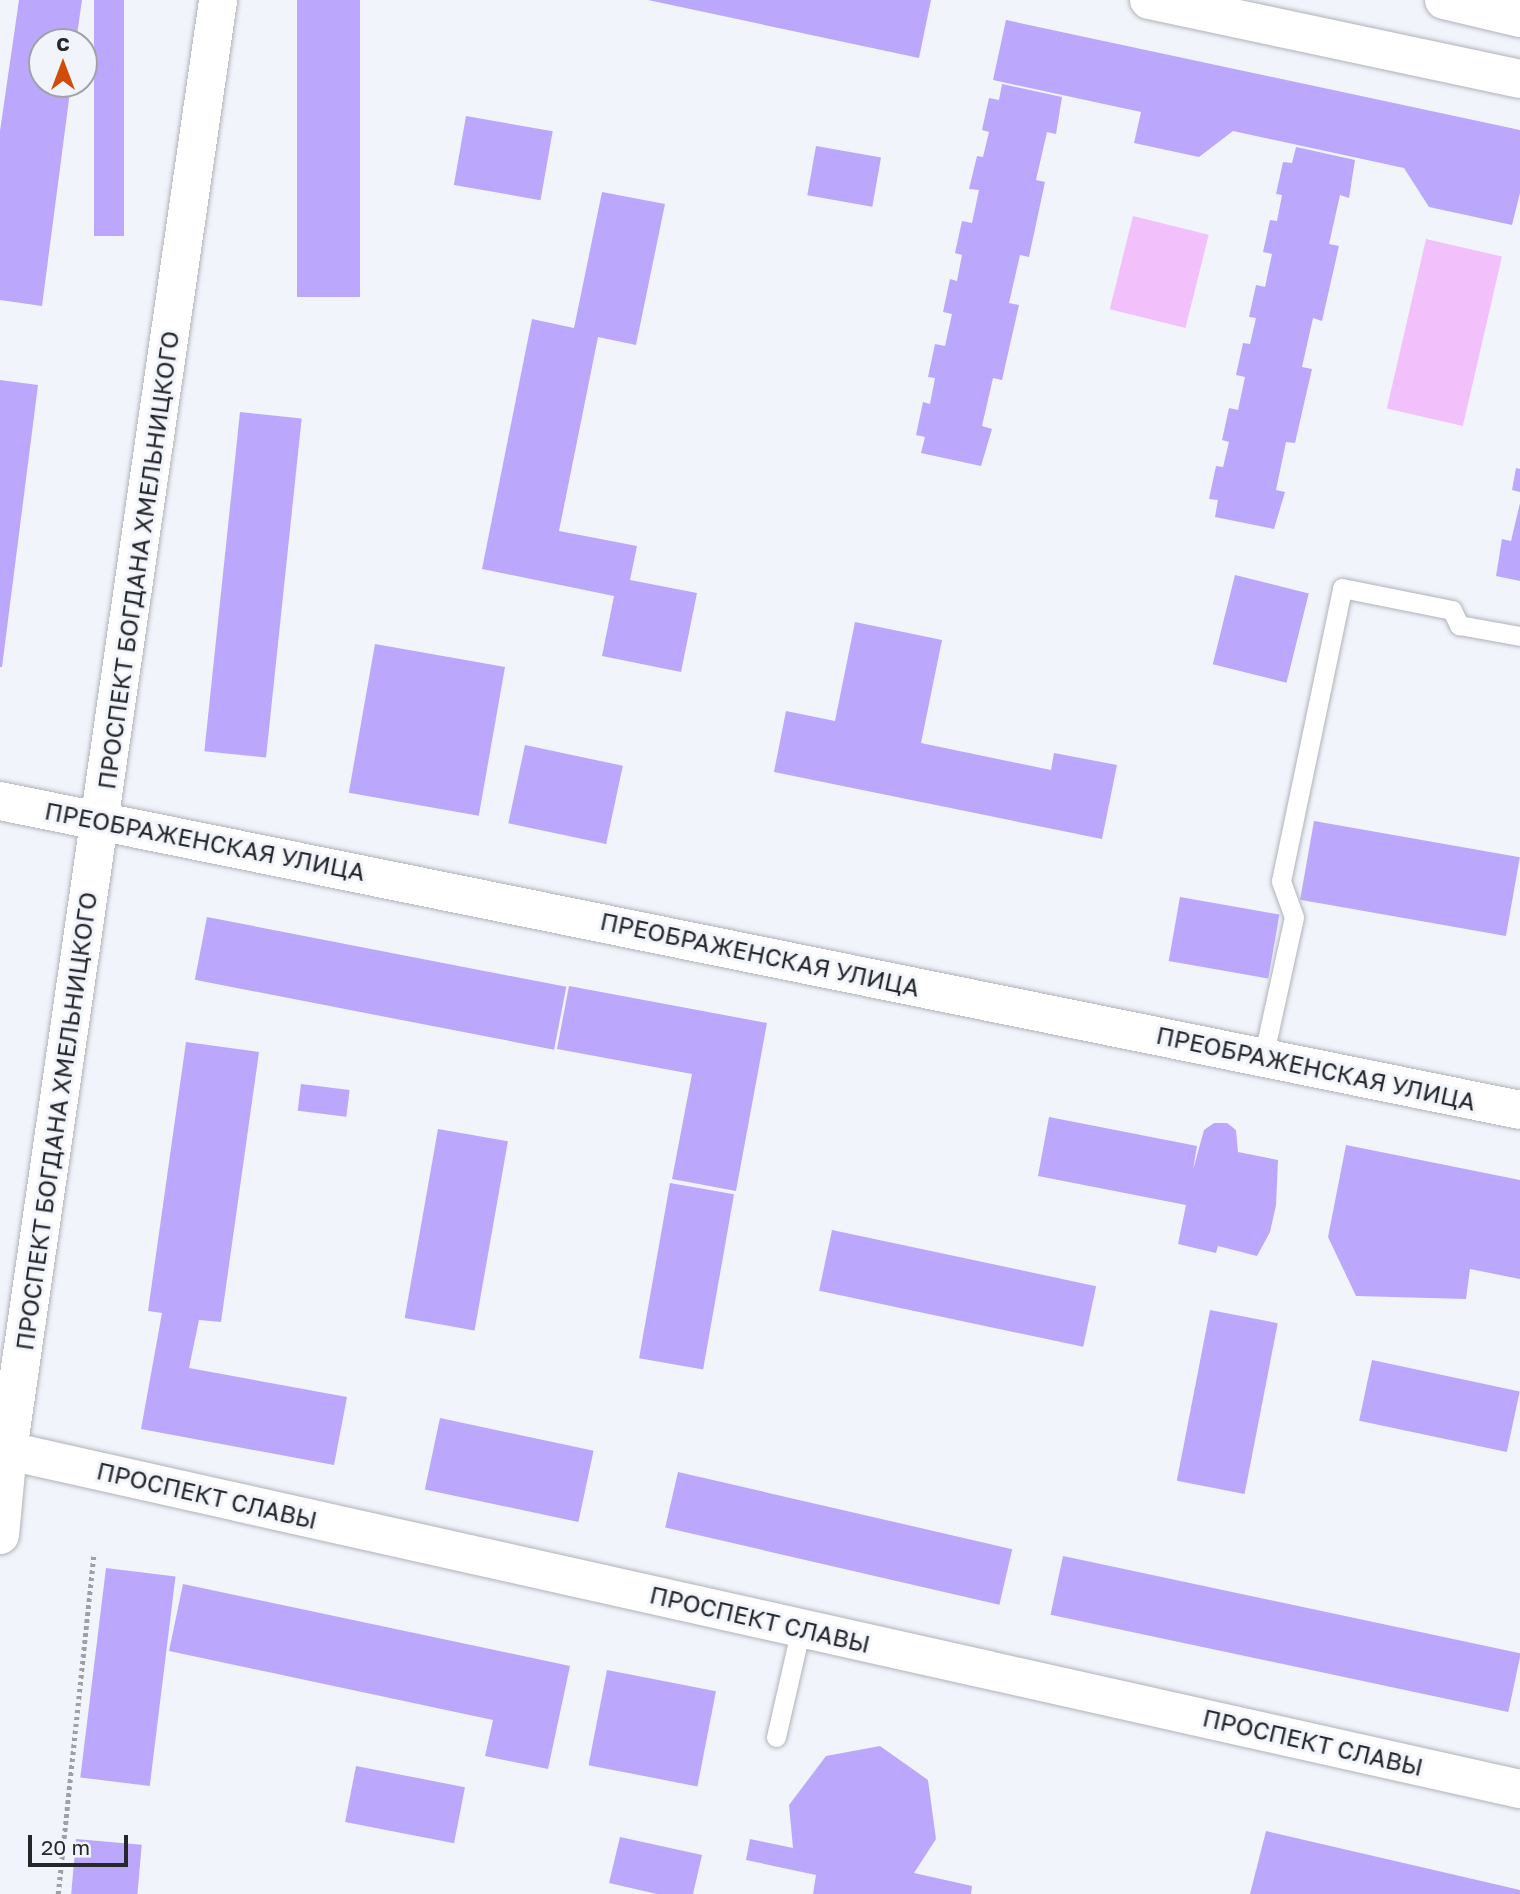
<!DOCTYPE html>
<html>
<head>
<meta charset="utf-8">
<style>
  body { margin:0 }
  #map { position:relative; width:1520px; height:1894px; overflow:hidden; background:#f1f4fb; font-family:"Golos Text",sans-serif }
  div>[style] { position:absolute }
  .green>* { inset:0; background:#f2c1fb; transform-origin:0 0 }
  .building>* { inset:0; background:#bba8fc; transform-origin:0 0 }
  .path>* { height:4.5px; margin-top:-2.25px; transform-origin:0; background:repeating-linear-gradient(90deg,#9ea0a5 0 3.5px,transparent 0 7px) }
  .roads { filter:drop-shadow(0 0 2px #b0b3b9) drop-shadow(0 0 2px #b0b3b9) }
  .lane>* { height:19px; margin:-9.5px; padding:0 9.5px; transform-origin:9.5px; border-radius:9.5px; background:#fff }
  .street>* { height:38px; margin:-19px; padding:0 19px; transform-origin:19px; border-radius:19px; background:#fff }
  .primary>* { height:38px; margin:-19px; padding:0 19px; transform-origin:19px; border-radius:19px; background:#fff }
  span { translate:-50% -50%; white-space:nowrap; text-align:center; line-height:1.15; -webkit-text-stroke:6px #f1f4fb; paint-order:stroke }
  .street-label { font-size:24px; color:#26272a }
  .north { position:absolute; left:28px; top:28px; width:70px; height:70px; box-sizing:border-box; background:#f1f4fb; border:2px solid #a0a2a7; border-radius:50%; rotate:0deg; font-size:19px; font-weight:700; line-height:28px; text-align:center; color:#26272a }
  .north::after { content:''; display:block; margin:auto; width:24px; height:32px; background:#d14c08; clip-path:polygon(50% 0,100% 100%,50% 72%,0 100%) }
  .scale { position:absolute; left:28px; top:1835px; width:100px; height:32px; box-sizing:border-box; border:4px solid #26272a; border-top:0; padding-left:9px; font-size:21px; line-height:24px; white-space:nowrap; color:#26272a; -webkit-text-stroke:5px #f1f4fb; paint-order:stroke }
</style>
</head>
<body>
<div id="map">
  <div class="green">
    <div style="left:1133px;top:216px;width:78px;height:96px;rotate:14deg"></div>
    <div style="left:1426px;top:239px;width:78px;height:174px;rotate:13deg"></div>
  </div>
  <div class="building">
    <div style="clip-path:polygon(19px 0,82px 0,76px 42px,42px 42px,42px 84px,71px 84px,42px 306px,0 300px,0 131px)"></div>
    <div style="left:94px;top:0;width:30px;height:236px"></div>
    <div style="left:297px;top:0;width:63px;height:297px"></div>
    <div style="clip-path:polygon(648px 0,931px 0,919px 58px)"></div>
    <div style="clip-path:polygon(1006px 20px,1520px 130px,1520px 193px,1512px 225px,1429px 207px,1404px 168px,1233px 131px,1199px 157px,1134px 143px,1141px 112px,993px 80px)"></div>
    <div style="clip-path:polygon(1002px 84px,1062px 97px,1056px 134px,1047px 132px,1036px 180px,1045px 182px,1029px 257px,1020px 255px,1009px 303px,1019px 305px,1002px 380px,993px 378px,982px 426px,992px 429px,981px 466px,921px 453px,925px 437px,916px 435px,923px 402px,930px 404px,935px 378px,928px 377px,935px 344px,945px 346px,952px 314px,943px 312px,950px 279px,957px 281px,962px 255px,955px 253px,962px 221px,972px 223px,979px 190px,969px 189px,977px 156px,983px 157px,989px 132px,982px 130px,989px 98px,999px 100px)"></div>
    <div style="left:466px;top:116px;width:88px;height:70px;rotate:10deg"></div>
    <div style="left:816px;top:146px;width:66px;height:50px;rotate:10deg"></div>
    <div style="clip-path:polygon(1296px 147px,1355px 160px,1349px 198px,1340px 195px,1329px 244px,1339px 246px,1322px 321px,1313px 318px,1302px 367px,1312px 369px,1295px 443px,1286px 442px,1276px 490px,1285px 492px,1274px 529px,1215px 517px,1218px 500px,1209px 499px,1216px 466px,1223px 467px,1229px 442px,1222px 440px,1229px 408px,1238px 410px,1245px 377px,1236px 375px,1243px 343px,1250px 344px,1256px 318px,1249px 317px,1256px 285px,1265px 287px,1272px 254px,1263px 252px,1270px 220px,1277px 221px,1282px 195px,1276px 194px,1283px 162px,1292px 163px)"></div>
    <div style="clip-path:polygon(602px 192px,665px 204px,636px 345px,598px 337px,559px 531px,637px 546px,630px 580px,697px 593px,681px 672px,602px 656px,614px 596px,482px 569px,532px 319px,574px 328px)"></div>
    <div style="clip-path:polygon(0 380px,38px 385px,2px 667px,0 667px)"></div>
    <div style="left:240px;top:412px;width:62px;height:341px;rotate:6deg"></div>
    <div style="clip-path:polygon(1516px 468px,1520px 469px,1520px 492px,1512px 490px)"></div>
    <div style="clip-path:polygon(1520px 503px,1520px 581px,1496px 576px,1502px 539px,1511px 541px)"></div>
    <div style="left:1235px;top:575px;width:76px;height:92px;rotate:14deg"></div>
    <div style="clip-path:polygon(855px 622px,942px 640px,921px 743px,1051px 770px,1054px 753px,1117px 765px,1102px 839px,774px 772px,786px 711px,835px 721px)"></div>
    <div style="left:375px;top:644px;width:132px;height:151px;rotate:10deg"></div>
    <div style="left:525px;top:745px;width:100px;height:80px;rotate:12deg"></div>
    <div style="left:1314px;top:821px;width:209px;height:80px;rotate:10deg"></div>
    <div style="left:1180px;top:897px;width:101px;height:65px;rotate:10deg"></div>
    <div style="left:207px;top:917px;width:366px;height:64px;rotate:11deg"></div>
    <div style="clip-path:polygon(569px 986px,767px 1023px,736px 1191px,672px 1179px,692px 1074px,557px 1049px)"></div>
    <div style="clip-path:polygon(186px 1042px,259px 1052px,221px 1322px,199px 1320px,189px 1368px,347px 1397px,334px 1465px,141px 1429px,162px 1313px,148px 1311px)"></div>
    <div style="left:301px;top:1084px;width:49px;height:27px;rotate:7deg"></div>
    <div style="clip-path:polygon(1049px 1117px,1197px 1146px,1193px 1170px,1204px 1130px,1214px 1123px,1227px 1123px,1236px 1130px,1238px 1152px,1278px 1160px,1276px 1205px,1270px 1232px,1257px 1256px,1218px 1246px,1216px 1253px,1178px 1244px,1186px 1205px,1038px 1176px)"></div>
    <div style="left:438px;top:1129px;width:71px;height:192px;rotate:10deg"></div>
    <div style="clip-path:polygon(1346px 1145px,1520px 1180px,1520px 1279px,1470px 1269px,1466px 1299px,1356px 1296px,1328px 1237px)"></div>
    <div style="left:670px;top:1183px;width:65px;height:178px;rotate:10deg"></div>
    <div style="left:832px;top:1230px;width:270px;height:62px;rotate:12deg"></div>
    <div style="left:1210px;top:1310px;width:69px;height:174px;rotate:11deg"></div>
    <div style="left:1372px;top:1360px;width:151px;height:62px;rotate:12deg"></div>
    <div style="left:440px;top:1418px;width:157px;height:73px;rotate:12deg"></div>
    <div style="left:678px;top:1472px;width:343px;height:57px;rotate:13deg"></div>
    <div style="left:1063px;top:1556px;width:468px;height:60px;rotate:12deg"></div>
    <div style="left:106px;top:1568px;width:70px;height:211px;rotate:7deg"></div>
    <div style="clip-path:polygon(183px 1584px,570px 1666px,548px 1769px,485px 1756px,493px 1720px,169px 1651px)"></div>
    <div style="left:607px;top:1670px;width:111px;height:97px;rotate:11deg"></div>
    <div style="clip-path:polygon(880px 1746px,928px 1780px,936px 1839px,914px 1873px,972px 1886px,971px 1894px,813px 1894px,816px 1875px,746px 1860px,750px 1839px,793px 1848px,789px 1805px,826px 1756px)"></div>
    <div style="left:356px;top:1766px;width:111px;height:57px;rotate:11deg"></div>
    <div style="clip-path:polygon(1266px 1831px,1520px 1890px,1520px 1894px,1250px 1894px)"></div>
    <div style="clip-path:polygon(620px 1837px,702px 1855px,693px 1894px,657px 1894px,609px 1883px)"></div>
    <div style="left:76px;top:1839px;width:66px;height:55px;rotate:5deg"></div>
  </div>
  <div class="path">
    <div style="left:58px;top:1894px;width:343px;rotate:-84deg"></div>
  </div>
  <div class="roads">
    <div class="lane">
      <div style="left:1263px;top:1058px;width:144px;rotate:-77.6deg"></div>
      <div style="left:1294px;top:917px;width:38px;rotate:-110deg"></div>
      <div style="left:1281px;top:881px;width:299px;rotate:-78.2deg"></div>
      <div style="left:1342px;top:588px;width:112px;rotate:11.3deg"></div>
      <div style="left:1452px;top:610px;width:17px;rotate:65deg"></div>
      <div style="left:1459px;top:625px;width:62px;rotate:10.2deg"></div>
      <div style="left:776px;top:1737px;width:112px;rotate:-77.1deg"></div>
    </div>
    <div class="street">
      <div style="left:1149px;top:0;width:379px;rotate:12deg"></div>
      <div style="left:1444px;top:0;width:78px;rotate:13.3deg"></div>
    </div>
    <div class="primary">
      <div style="left:0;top:801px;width:1551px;rotate:11.49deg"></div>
      <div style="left:0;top:1449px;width:1558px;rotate:12.61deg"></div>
      <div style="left:0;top:1535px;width:84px;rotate:-84.6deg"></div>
      <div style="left:8px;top:1451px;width:1466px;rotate:-81.76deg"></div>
    </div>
  </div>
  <div class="street-label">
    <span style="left:138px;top:560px;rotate:-82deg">ПРОСПЕКТ БОГДАНА ХМЕЛЬНИЦКОГО</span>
    <span style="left:205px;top:841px;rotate:11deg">ПРЕОБРАЖЕНСКАЯ УЛИЦА</span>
    <span style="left:760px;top:954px;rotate:12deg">ПРЕОБРАЖЕНСКАЯ УЛИЦА</span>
    <span style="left:1316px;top:1068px;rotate:12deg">ПРЕОБРАЖЕНСКАЯ УЛИЦА</span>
    <span style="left:56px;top:1121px;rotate:-82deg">ПРОСПЕКТ БОГДАНА ХМЕЛЬНИЦКОГО</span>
    <span style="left:207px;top:1495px;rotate:13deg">ПРОСПЕКТ СЛАВЫ</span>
    <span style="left:760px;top:1619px;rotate:13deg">ПРОСПЕКТ СЛАВЫ</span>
    <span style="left:1313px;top:1742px;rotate:13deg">ПРОСПЕКТ СЛАВЫ</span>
  </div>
  <div class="north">С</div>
  <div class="scale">20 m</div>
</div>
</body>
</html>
